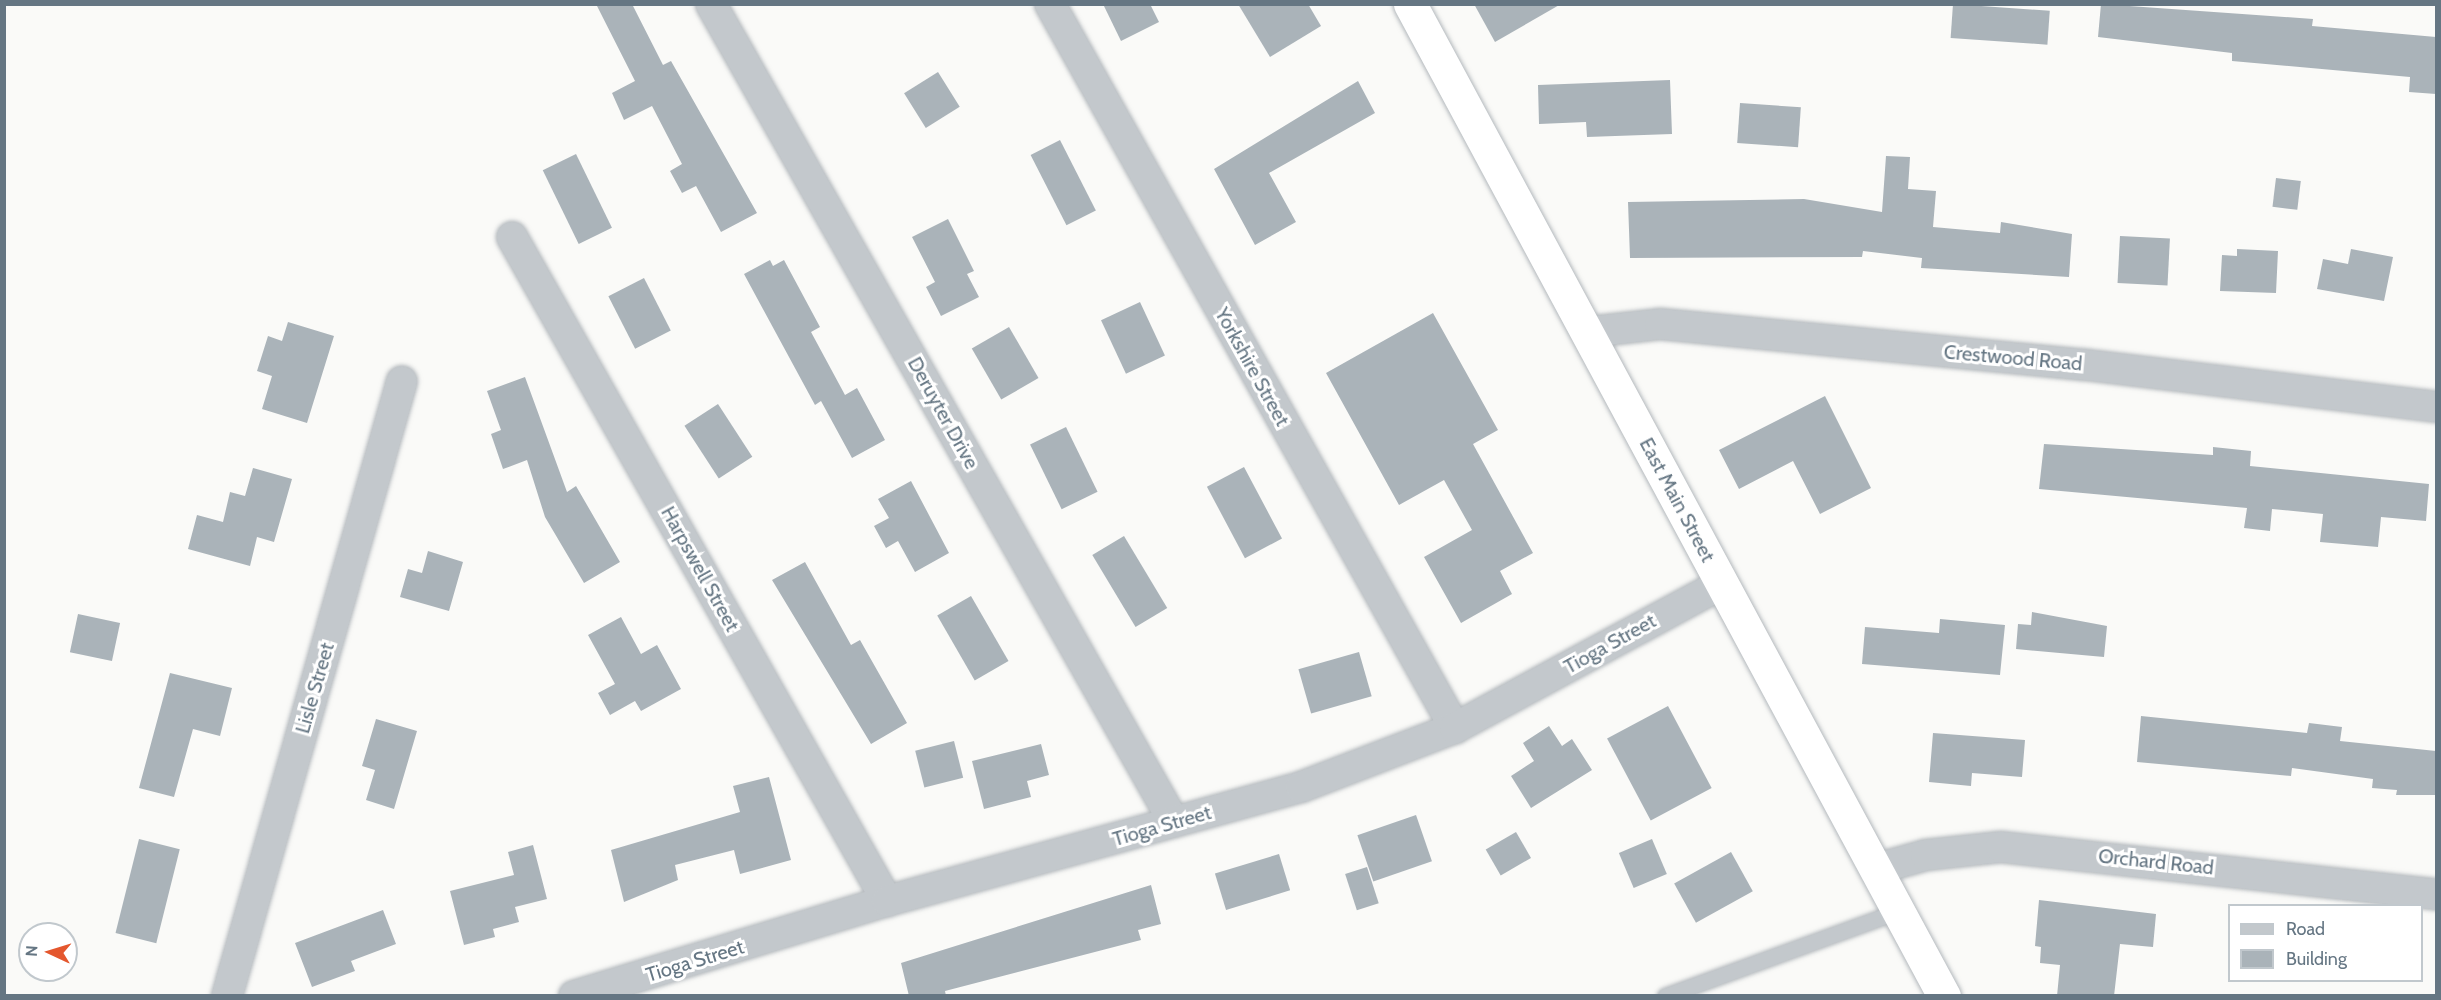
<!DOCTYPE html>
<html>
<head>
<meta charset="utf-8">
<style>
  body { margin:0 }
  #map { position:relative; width:2441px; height:1000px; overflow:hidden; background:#fafaf8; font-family:Cabin,sans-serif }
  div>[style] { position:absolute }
  .building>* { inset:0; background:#aab3b9; transform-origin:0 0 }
  .roads { filter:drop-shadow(0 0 2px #b4b9bd) drop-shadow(0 0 2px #b4b9bd) }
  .lane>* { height:15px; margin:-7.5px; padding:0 7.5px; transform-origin:7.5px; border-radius:7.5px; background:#c3c8cc }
  .street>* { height:30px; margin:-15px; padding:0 15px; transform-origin:15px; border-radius:15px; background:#c3c8cc }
  .highway>* { height:33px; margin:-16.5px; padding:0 16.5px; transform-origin:16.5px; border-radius:16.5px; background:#fff }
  span { translate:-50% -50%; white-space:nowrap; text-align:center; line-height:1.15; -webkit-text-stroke:6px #fff; paint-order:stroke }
  .street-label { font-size:20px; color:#657683 }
  .frame { position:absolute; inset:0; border:6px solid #657683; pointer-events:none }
  .legend { position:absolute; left:2228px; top:904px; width:195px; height:78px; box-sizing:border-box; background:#fff; border:2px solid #c1c8cd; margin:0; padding:8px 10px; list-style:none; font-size:18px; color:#657683 }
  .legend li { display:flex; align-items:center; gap:12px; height:30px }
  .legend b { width:30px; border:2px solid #c1c8cd }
  .north { position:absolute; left:18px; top:922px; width:60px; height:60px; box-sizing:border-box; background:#fff; border:2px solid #c1c8cd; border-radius:50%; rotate:274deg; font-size:16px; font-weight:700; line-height:24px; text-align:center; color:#657683 }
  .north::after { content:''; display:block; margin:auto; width:21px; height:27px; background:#e4572e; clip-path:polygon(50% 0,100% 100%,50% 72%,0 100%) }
</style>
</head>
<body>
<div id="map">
  <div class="building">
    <div style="clip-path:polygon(596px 4px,632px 4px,663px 65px,671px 61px,757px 213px,721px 232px,696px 186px,682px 193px,670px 171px,682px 164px,652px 106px,624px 120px,612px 93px,635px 81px)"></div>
    <div style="clip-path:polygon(1103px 4px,1150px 4px,1159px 22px,1121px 41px)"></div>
    <div style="clip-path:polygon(1238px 4px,1308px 4px,1321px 26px,1270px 57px)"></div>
    <div style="clip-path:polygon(1474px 4px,1561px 4px,1495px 42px)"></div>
    <div style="left:1953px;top:4px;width:97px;height:34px;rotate:4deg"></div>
    <div style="clip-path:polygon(2101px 4px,2313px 19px,2312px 26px,2436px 37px,2436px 94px,2409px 92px,2410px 77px,2232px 61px,2232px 53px,2098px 37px)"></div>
    <div style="left:938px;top:72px;width:41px;height:40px;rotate:58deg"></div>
    <div style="clip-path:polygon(1670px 80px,1672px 134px,1587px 137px,1586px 122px,1539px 124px,1538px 85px)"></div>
    <div style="clip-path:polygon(1358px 81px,1375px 113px,1269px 173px,1296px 222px,1255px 245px,1214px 169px)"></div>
    <div style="left:1740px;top:103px;width:61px;height:40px;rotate:4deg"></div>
    <div style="left:1060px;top:140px;width:79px;height:33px;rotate:63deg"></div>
    <div style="left:576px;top:154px;width:82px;height:37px;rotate:64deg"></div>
    <div style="clip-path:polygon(1886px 156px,1910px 157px,1908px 189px,1936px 191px,1933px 227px,2000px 233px,2001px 222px,2072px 234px,2069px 277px,1921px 268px,1922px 258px,1863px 251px,1862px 257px,1630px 258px,1628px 202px,1804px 199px,1882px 212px)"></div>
    <div style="left:2276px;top:178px;width:25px;height:29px;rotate:7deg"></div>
    <div style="clip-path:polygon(948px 219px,974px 271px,967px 274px,979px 297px,941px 316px,926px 287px,935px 282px,912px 237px)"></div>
    <div style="left:2120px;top:236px;width:50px;height:47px;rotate:3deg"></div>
    <div style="clip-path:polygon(2237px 249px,2278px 251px,2276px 293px,2220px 291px,2222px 255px,2237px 256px)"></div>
    <div style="clip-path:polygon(2351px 249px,2393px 257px,2384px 301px,2317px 289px,2323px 259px,2348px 264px)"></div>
    <div style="clip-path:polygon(770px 260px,773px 266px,784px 260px,820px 327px,811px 332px,845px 395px,857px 388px,885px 440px,852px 458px,821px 401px,815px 405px,744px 274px)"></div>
    <div style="left:644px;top:278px;width:59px;height:40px;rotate:63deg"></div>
    <div style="left:1140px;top:302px;width:59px;height:43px;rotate:65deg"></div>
    <div style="clip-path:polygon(1433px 313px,1498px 430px,1473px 444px,1533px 553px,1500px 571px,1512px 594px,1461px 623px,1424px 557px,1472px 530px,1444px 480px,1399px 505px,1326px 373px)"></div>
    <div style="clip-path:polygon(288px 322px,334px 336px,307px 423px,262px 409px,272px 376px,257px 371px,268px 336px,282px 341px)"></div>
    <div style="left:1009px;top:327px;width:59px;height:43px;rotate:60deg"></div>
    <div style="clip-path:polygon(525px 377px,567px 492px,576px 486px,620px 562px,584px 583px,545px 517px,527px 460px,503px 469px,491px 434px,501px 430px,487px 391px)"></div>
    <div style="clip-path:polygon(1825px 396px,1871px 488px,1820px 514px,1793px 461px,1739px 489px,1719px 450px)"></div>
    <div style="left:718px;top:404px;width:63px;height:40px;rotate:57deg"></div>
    <div style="left:1066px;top:427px;width:72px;height:40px;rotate:64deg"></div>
    <div style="clip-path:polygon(2044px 444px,2213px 455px,2213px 447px,2251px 451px,2250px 466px,2429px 484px,2426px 521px,2381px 517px,2378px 547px,2320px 542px,2323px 514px,2272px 509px,2270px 531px,2244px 528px,2247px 508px,2039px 489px)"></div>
    <div style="left:1244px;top:467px;width:81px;height:42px;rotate:62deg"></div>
    <div style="clip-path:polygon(253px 468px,292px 479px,274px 542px,257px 537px,250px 566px,188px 549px,197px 515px,223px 522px,230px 492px,245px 496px)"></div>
    <div style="clip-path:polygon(911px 481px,949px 553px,915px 572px,898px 541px,886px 548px,874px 526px,889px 518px,878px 499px)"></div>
    <div style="left:1124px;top:536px;width:84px;height:37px;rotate:59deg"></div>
    <div style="clip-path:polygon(428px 551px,463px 562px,449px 611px,400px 597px,408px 569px,422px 573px)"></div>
    <div style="clip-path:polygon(805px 562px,851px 645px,860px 640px,907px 723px,871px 744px,772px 580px)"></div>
    <div style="left:971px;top:596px;width:75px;height:39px;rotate:60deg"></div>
    <div style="clip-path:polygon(2032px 612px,2107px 626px,2104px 657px,2016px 649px,2018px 624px,2031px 625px)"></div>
    <div style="left:78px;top:614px;width:43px;height:39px;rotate:12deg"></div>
    <div style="clip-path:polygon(621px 617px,641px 654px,657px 645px,681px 689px,641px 711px,635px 701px,610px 715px,598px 693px,615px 684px,588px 635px)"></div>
    <div style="clip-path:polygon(1940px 619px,2005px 625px,2000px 675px,1862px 664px,1865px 627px,1939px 633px)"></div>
    <div style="left:1359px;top:652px;width:46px;height:63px;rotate:74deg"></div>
    <div style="clip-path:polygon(170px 673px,232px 688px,220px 736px,193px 729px,174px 797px,139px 788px)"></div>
    <div style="left:1668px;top:706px;width:93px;height:69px;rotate:62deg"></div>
    <div style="clip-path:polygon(2141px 716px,2307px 733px,2309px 723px,2342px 727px,2340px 741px,2436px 751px,2436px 795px,2396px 795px,2397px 790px,2372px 788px,2373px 779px,2292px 768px,2291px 776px,2137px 762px)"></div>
    <div style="clip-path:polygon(376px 719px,417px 731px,394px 809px,366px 800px,375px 770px,362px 766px)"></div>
    <div style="clip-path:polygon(1549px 726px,1562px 746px,1572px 739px,1592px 770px,1531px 808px,1511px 776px,1534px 761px,1523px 743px)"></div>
    <div style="clip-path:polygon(1933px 733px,2025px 740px,2022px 777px,1972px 773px,1971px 786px,1929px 782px)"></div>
    <div style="left:954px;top:741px;width:38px;height:40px;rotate:76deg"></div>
    <div style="clip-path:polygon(1041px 744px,1049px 775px,1027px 781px,1031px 797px,984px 809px,972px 761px)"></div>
    <div style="clip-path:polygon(769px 777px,791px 860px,740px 874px,734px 850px,675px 865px,678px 880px,624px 902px,611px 850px,740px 812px,733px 786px)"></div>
    <div style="left:1416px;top:815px;width:49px;height:62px;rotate:71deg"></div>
    <div style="left:1516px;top:832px;width:30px;height:35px;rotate:60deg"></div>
    <div style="left:139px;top:839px;width:42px;height:97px;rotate:14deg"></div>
    <div style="left:1652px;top:839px;width:38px;height:36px;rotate:67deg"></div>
    <div style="clip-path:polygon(533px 845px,547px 899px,515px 907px,519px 922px,493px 929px,495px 937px,464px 945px,450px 891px,514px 875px,508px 852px)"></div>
    <div style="left:1731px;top:852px;width:45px;height:65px;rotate:61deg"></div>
    <div style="left:1279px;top:854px;width:38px;height:67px;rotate:73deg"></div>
    <div style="left:1367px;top:867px;width:38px;height:23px;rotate:72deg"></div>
    <div style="clip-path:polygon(1151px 885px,1161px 924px,1138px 930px,1141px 940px,945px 991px,946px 996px,909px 996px,901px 963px)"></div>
    <div style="clip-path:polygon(2039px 900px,2156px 914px,2153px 947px,2120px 944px,2114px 996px,2057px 996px,2060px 965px,2040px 963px,2041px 947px,2035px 946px)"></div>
    <div style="clip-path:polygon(383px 910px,396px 944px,351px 961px,355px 971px,312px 987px,295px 943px)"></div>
  </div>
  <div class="roads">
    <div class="lane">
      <div style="left:1665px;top:996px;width:249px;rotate:-20deg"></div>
    </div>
    <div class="street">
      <div style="left:711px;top:4px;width:940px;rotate:60.49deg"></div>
      <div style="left:1050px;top:4px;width:830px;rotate:60.78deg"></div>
      <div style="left:512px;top:237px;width:763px;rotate:60.54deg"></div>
      <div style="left:1589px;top:332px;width:71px;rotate:-6.4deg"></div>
      <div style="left:1660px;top:324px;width:428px;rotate:5.5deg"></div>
      <div style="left:2086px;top:365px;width:353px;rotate:6.8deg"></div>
      <div style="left:1876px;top:869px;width:52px;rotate:-15.6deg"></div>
      <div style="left:1926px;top:855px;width:75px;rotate:-6.1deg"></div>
      <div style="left:2001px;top:847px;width:438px;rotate:6.2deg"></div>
      <div style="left:227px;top:996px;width:639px;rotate:-74.12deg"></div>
      <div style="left:574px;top:996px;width:327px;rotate:-16.9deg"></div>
      <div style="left:887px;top:901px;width:429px;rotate:-15.4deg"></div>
      <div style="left:1301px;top:787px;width:165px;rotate:-21deg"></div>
      <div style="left:1455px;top:728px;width:302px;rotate:-28.4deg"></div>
    </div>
    <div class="highway">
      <div style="left:1410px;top:4px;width:1127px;rotate:61.71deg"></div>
    </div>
  </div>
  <div class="street-label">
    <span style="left:2013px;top:358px;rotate:5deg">Crestwood Road</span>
    <span style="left:1252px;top:367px;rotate:61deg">Yorkshire Street</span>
    <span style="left:943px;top:413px;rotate:61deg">Deruyter Drive</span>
    <span style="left:1677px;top:500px;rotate:62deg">East Main Street</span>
    <span style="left:700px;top:569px;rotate:61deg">Harpswell Street</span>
    <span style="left:1610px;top:644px;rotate:-29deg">Tioga Street</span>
    <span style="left:315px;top:688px;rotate:-74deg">Lisle Street</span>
    <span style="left:1162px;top:826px;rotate:-16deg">Tioga Street</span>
    <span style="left:2156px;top:862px;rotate:6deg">Orchard Road</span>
    <span style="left:695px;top:961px;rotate:-17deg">Tioga Street</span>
  </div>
  <div class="frame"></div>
  <ul class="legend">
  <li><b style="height:8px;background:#c3c8cc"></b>Road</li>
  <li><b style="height:16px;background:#aab3b9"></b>Building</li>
  </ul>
  <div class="north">N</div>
</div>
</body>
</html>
